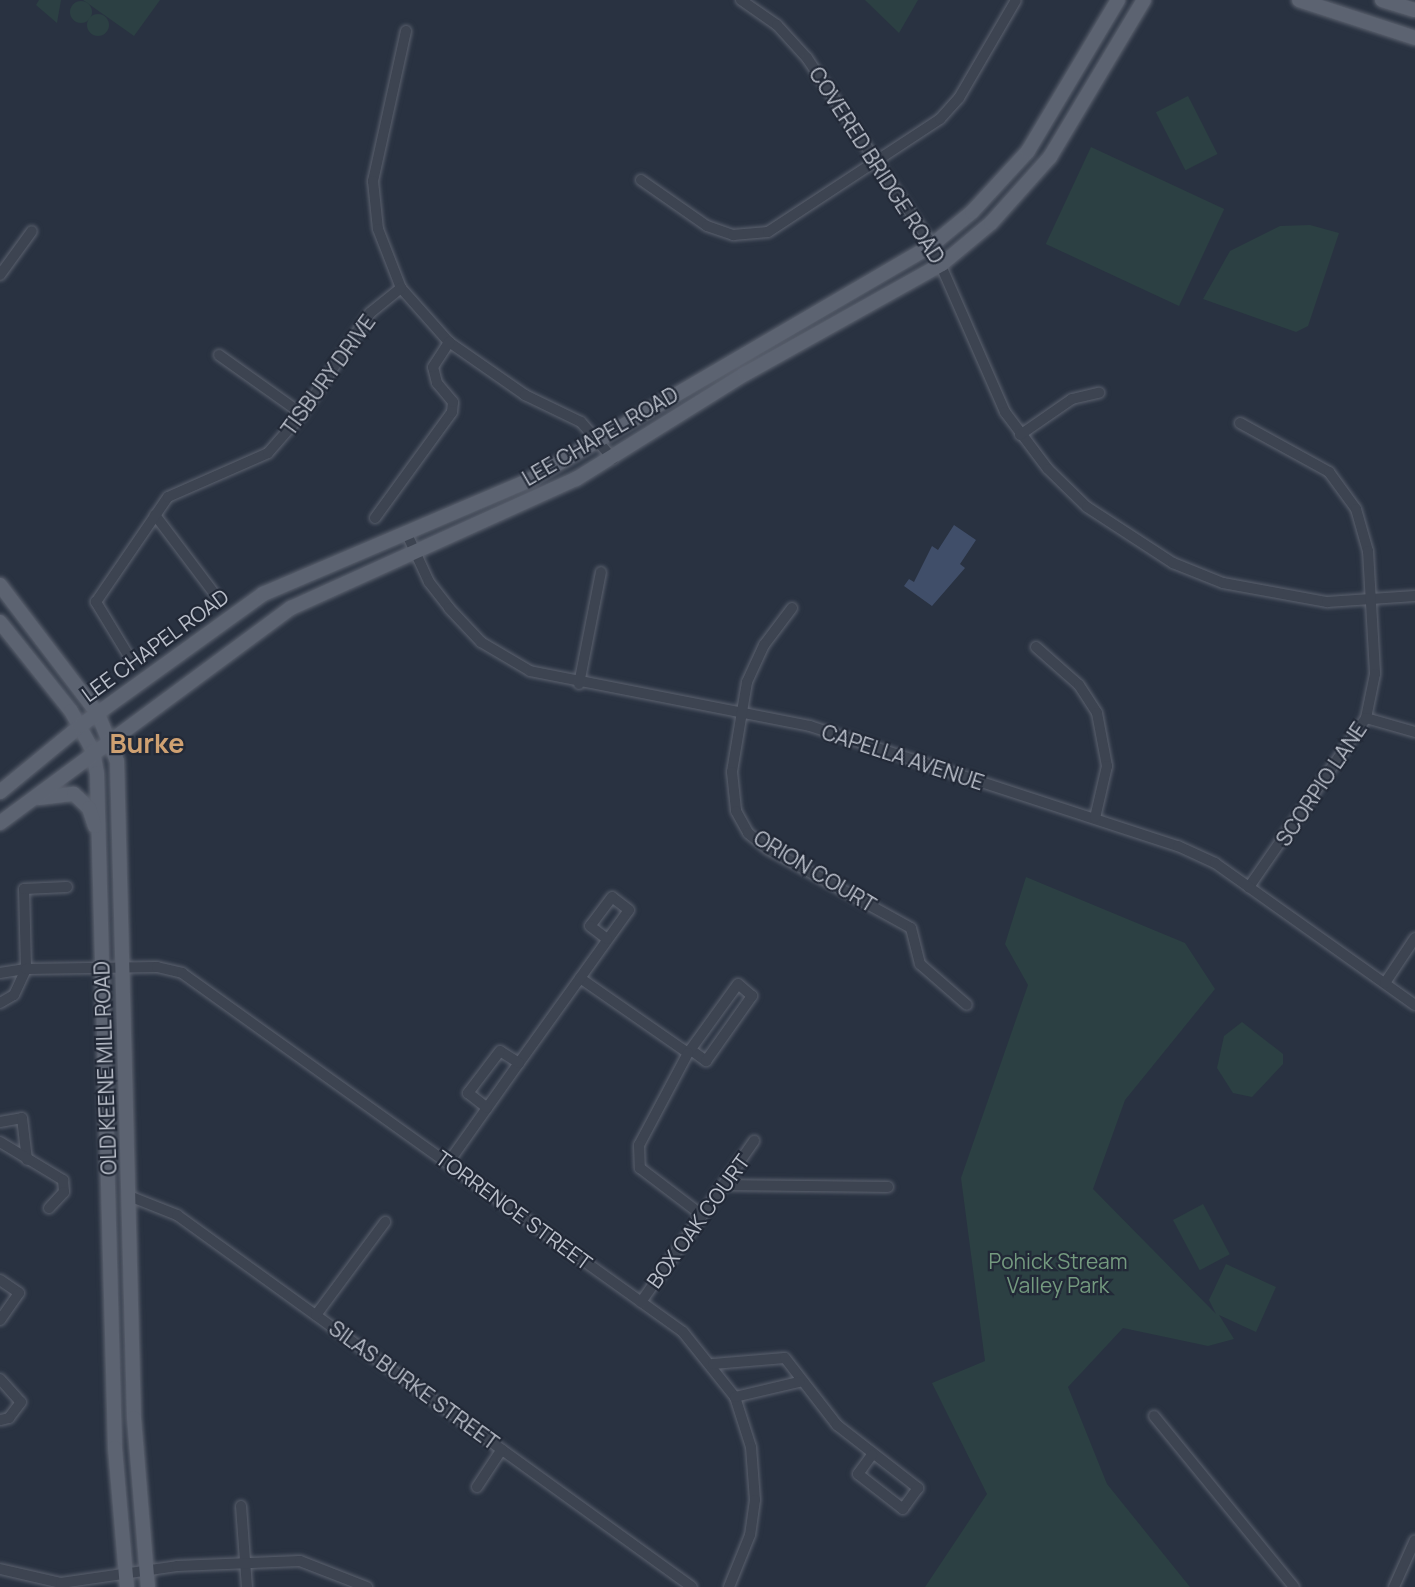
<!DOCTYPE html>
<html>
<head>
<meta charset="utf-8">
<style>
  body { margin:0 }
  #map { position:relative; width:1415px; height:1587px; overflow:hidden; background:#293241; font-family:Manrope,sans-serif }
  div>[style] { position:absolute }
  .green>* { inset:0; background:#2c4043; transform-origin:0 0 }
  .round { border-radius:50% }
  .water>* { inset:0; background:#404e69 }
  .roads { filter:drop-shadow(0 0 2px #5c626f) drop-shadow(0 0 2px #5c626f) }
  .minor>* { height:10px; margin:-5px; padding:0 5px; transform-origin:5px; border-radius:5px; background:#3d4451 }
  .major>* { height:14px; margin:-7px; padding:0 7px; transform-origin:7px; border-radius:7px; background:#5c6371 }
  span { translate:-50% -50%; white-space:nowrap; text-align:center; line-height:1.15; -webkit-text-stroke:4.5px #222937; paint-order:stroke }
  .street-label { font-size:21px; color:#bbc0cb }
  .park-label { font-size:21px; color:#749a7f }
  .district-label { font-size:27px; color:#cfa172; font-weight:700 }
</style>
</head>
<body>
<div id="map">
  <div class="green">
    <div style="clip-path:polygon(39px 0,61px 0,57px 23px,36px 5px)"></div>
    <div style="clip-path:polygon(83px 0,160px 0,134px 36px)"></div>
    <div style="clip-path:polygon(865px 0,918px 0,899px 33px)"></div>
    <div class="round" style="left:70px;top:1px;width:22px;height:22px"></div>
    <div class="round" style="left:87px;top:14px;width:22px;height:22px"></div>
    <div style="left:1188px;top:96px;width:65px;height:36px;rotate:63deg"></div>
    <div style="left:1091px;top:147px;width:147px;height:107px;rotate:25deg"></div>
    <div style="clip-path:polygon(1310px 225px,1339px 233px,1308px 326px,1296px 332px,1203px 299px,1230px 251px,1280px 226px)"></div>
    <div style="clip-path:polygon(1026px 877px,1185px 943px,1215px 989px,1125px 1100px,1093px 1189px,1216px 1314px,1209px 1300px,1226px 1264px,1276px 1287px,1256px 1332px,1219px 1315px,1234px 1339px,1208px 1346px,1123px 1328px,1068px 1387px,1107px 1484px,1190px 1587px,925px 1587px,987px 1494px,932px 1383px,985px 1361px,961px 1178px,1028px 985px,1005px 944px)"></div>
    <div style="clip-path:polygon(1242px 1022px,1283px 1054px,1283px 1064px,1252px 1097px,1233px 1093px,1217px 1068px,1224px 1036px)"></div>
    <div style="left:1203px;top:1204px;width:57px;height:34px;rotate:62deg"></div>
  </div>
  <div class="water">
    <div style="clip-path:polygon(954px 525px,976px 540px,960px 564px,965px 568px,932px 606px,904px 586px,909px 579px,914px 582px,932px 546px,938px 550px)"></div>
  </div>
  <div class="roads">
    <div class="minor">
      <div style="left:741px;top:0;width:44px;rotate:34.8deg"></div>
      <div style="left:777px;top:25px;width:45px;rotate:47.7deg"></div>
      <div style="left:807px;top:58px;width:225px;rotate:56.2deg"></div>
      <div style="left:932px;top:245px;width:182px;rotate:66.4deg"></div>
      <div style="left:1005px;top:412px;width:71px;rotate:53deg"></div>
      <div style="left:1048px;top:469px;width:54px;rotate:44.3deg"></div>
      <div style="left:1087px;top:507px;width:103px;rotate:33.1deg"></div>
      <div style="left:1173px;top:563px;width:54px;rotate:21.8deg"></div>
      <div style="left:1223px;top:583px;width:106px;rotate:10.4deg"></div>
      <div style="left:1327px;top:602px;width:88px;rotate:-3.9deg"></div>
      <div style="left:406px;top:31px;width:154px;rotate:102.4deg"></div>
      <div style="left:373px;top:181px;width:48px;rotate:84.1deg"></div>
      <div style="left:378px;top:229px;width:63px;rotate:68.7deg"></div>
      <div style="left:401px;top:288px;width:72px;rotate:48.4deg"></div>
      <div style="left:449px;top:342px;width:93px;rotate:34.9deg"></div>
      <div style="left:525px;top:395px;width:62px;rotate:25.7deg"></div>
      <div style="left:581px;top:422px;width:49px;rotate:49.1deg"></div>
      <div style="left:641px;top:180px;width:80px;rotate:34.9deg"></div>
      <div style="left:707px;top:226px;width:28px;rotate:19deg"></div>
      <div style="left:733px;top:235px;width:35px;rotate:-5deg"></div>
      <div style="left:768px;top:232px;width:206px;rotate:-33.3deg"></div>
      <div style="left:940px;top:119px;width:28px;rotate:-48deg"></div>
      <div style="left:959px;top:98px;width:113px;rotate:-59.8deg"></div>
      <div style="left:0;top:275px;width:54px;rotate:-54deg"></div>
      <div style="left:219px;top:355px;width:102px;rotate:35.4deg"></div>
      <div style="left:1240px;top:423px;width:102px;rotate:28.8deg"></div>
      <div style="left:1329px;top:472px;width:46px;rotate:53.9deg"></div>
      <div style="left:1356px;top:509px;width:44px;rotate:74.1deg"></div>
      <div style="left:1368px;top:551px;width:123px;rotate:86.7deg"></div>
      <div style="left:1375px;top:674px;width:45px;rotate:101.6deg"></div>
      <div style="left:1366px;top:718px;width:206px;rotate:124.7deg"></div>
      <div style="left:1020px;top:435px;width:63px;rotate:-34.7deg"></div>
      <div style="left:1072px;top:399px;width:28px;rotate:-13deg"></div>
      <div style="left:155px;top:515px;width:98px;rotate:52.9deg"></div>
      <div style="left:375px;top:518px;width:131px;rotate:-54deg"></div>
      <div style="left:452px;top:412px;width:10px;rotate:-84deg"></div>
      <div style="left:453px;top:402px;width:25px;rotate:-130deg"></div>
      <div style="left:437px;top:383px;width:16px;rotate:-104deg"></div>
      <div style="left:433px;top:367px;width:30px;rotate:-57deg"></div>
      <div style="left:406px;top:532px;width:55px;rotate:65.3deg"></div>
      <div style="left:429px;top:582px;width:33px;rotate:52deg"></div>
      <div style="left:449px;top:608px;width:47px;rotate:46.7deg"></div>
      <div style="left:481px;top:642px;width:57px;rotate:30.6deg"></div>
      <div style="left:530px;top:671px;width:285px;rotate:11.1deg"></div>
      <div style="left:810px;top:726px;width:387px;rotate:18.1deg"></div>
      <div style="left:1178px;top:846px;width:41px;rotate:24.7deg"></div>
      <div style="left:1215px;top:863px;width:245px;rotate:35.4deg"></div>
      <div style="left:792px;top:608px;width:46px;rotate:127.1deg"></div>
      <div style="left:764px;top:645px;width:41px;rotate:114.7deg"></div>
      <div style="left:747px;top:682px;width:91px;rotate:99.5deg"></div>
      <div style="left:732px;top:772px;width:39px;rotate:84deg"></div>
      <div style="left:736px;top:811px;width:25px;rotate:61deg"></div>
      <div style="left:748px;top:833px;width:26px;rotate:39deg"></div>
      <div style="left:768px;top:849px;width:163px;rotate:28.9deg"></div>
      <div style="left:911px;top:928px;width:37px;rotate:76deg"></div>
      <div style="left:920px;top:964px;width:62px;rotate:41.1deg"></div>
      <div style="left:1036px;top:647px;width:57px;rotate:41.5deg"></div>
      <div style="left:1079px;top:685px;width:33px;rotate:57deg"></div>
      <div style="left:1097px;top:713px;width:54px;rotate:79.3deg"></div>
      <div style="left:1107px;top:766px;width:53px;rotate:103deg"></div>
      <div style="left:130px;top:658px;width:66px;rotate:-121.3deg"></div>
      <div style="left:96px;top:602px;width:127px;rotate:-55.6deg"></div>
      <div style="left:168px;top:497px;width:109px;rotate:-23.7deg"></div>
      <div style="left:268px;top:453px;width:52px;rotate:-48.9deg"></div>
      <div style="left:302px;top:414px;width:122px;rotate:-56deg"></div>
      <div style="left:370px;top:313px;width:40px;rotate:-39deg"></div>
      <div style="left:579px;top:684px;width:114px;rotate:-78.9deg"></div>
      <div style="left:1366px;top:718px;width:51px;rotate:15.9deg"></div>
      <div style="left:0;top:973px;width:26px;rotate:-9deg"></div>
      <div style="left:26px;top:969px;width:80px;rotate:-91.4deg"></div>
      <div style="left:24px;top:889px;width:43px;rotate:-2.7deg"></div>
      <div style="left:580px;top:978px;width:131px;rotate:34.8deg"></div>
      <div style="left:1385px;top:983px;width:54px;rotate:-56.3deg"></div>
      <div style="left:0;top:1003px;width:16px;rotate:-30deg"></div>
      <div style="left:14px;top:995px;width:29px;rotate:-65deg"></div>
      <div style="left:26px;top:969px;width:131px;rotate:-0.9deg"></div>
      <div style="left:157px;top:967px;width:26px;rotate:13deg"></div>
      <div style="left:182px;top:973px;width:616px;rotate:35.62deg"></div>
      <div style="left:683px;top:1332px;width:83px;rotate:51.3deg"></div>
      <div style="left:735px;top:1397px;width:52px;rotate:72.3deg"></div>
      <div style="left:751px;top:1447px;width:53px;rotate:85.7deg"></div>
      <div style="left:755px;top:1500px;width:35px;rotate:98deg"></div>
      <div style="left:750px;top:1535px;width:56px;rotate:112deg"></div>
      <div style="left:691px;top:1050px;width:19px;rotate:36deg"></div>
      <div style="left:706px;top:1061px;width:80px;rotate:-54.7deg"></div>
      <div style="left:752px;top:996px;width:18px;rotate:-139deg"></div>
      <div style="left:738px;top:984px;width:85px;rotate:125.9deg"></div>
      <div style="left:688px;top:1053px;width:104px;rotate:118deg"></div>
      <div style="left:639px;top:1145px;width:23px;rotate:88deg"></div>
      <div style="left:640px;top:1168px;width:78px;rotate:37.2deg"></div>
      <div style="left:519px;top:1063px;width:188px;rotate:-54.3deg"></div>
      <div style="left:629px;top:910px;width:21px;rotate:-143deg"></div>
      <div style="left:612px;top:897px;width:36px;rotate:127deg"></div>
      <div style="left:590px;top:926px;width:21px;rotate:37deg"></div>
      <div style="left:0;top:1122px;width:22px;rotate:-10deg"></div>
      <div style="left:22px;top:1118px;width:42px;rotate:83.2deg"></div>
      <div style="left:0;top:1142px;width:74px;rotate:31.1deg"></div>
      <div style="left:63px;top:1180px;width:12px;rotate:85deg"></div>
      <div style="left:64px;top:1192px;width:22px;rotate:133deg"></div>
      <div style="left:448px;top:1163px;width:67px;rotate:-54.7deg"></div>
      <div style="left:487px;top:1108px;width:55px;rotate:-54.6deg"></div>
      <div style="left:519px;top:1063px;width:22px;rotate:-148deg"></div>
      <div style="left:500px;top:1051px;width:53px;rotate:127.3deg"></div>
      <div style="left:468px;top:1093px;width:24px;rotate:38deg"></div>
      <div style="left:726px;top:1185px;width:162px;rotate:0.7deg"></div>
      <div style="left:129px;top:1196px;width:52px;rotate:21.6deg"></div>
      <div style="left:177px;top:1215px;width:635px;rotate:35.84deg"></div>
      <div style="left:0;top:1280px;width:23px;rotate:34deg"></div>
      <div style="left:19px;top:1293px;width:33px;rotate:125deg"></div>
      <div style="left:641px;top:1302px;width:197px;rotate:-54.9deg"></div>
      <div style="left:316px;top:1315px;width:116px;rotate:-53.4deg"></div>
      <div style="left:713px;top:1364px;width:72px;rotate:-4.8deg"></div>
      <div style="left:785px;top:1358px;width:85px;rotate:52.2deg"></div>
      <div style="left:837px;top:1425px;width:103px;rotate:37.9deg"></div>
      <div style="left:918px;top:1488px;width:26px;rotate:126deg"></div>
      <div style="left:903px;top:1509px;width:57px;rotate:-142.1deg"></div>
      <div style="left:858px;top:1474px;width:24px;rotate:-54deg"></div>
      <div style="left:0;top:1379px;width:31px;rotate:48deg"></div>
      <div style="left:21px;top:1402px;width:20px;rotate:127deg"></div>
      <div style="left:9px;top:1418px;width:9px;rotate:167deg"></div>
      <div style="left:735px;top:1397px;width:66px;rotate:-13.2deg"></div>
      <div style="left:1154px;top:1416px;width:221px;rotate:50.7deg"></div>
      <div style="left:477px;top:1487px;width:45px;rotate:-56.7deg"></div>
      <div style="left:241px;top:1506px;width:81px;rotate:85.8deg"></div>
      <div style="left:0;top:1569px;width:63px;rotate:12.9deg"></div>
      <div style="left:61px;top:1583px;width:117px;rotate:-8.3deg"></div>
      <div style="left:177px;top:1566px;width:123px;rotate:-2.3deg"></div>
      <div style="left:300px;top:1561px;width:72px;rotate:21.2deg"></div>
      <div style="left:1394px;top:1587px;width:51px;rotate:-65.9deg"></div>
    </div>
    <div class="major">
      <div style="left:1299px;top:0;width:122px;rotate:18.1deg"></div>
      <div style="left:1382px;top:0;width:34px;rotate:17deg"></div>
      <div style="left:0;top:585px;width:162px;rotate:52.8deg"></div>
      <div style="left:98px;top:714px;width:51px;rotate:68deg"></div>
      <div style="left:117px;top:761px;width:657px;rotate:88.52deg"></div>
      <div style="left:134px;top:1418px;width:170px;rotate:85.3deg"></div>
      <div style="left:0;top:622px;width:114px;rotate:51.4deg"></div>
      <div style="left:71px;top:711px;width:46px;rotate:61.2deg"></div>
      <div style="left:93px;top:751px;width:22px;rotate:80deg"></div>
      <div style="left:97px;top:773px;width:675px;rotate:88.47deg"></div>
      <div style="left:115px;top:1448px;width:140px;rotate:85.1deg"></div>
      <div style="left:0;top:792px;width:104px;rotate:-39.5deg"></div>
      <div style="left:80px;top:726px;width:226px;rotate:-35.8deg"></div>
      <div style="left:263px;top:594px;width:293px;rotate:-23.1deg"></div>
      <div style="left:532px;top:479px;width:463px;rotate:-30.3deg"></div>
      <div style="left:932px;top:245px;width:52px;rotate:-39.5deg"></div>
      <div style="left:972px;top:212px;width:83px;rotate:-47.4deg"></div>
      <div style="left:1028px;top:151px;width:176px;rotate:-59.2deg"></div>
      <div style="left:39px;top:798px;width:35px;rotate:-7deg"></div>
      <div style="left:74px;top:794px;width:21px;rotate:43deg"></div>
      <div style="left:89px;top:808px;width:19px;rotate:72deg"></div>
      <div style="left:0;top:823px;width:362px;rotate:-36.5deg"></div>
      <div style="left:291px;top:608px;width:313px;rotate:-24.4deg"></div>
      <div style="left:576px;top:479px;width:199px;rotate:-31.9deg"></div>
      <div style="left:745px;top:374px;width:226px;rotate:-29.2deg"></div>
      <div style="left:942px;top:264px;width:64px;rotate:-39.9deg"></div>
      <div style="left:991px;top:223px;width:89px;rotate:-48.2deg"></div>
      <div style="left:1050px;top:157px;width:183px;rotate:-59.1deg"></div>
    </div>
  </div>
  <div class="street-label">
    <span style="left:877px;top:165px;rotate:57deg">COVERED BRIDGE ROAD</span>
    <span style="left:328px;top:375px;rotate:-54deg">TISBURY DRIVE</span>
    <span style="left:600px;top:436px;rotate:-30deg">LEE CHAPEL ROAD</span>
    <span style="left:155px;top:645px;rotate:-36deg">LEE CHAPEL ROAD</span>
    <span style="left:903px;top:757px;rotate:18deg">CAPELLA AVENUE</span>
    <span style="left:1321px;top:784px;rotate:-56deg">SCORPIO LANE</span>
    <span style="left:815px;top:871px;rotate:31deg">ORION COURT</span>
    <span style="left:105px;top:1068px;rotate:-92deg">OLD KEENE MILL ROAD</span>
    <span style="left:514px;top:1210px;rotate:36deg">TORRENCE STREET</span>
    <span style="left:698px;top:1221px;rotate:-54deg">BOX OAK COURT</span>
    <span style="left:414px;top:1385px;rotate:36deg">SILAS BURKE STREET</span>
  </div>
  <div class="park-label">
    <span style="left:1058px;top:1273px">Pohick Stream<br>Valley Park</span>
  </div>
  <div class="district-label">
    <span style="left:147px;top:743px">Burke</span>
  </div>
</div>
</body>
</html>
